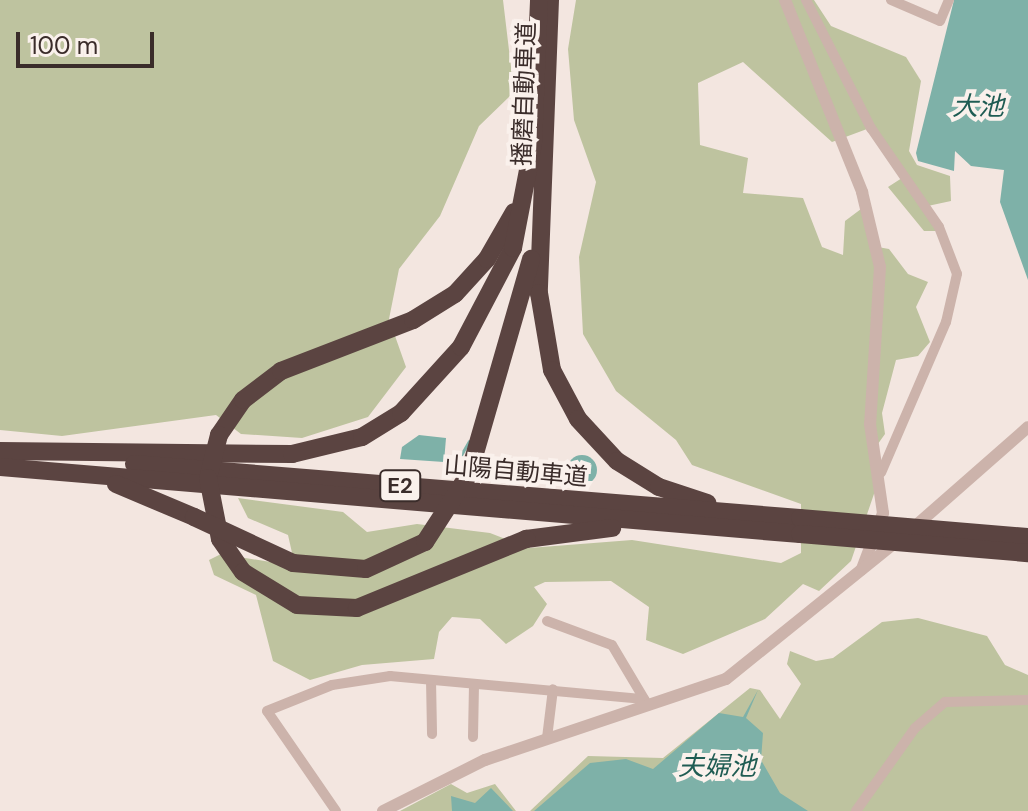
<!DOCTYPE html>
<html>
<head>
<meta charset="utf-8">
<style>
  body { margin:0 }
  #map { position:relative; width:1028px; height:811px; overflow:hidden; background:#f3e6e0; font-family:"DM Sans","Noto Sans JP",sans-serif }
  div>[style] { position:absolute }
  .green>* { inset:0; background:#bec39f }
  .water>* { inset:0; background:#7eb1a8 }
  .round { border-radius:50% }
  .stream>* { height:3px; margin:-1.5px; padding:0 1.5px; transform-origin:1.5px; border-radius:1.5px; background:#7eb1a8 }
  .minor>* { height:10px; margin:-5px; padding:0 5px; transform-origin:5px; border-radius:5px; background:#ccb3ab }
  .tertiary>* { height:12px; margin:-6px; padding:0 6px; transform-origin:6px; border-radius:6px; background:#ccb3ab }
  .motorway>* { height:18px; margin:-9px; padding:0 9px; transform-origin:9px; border-radius:9px; background:#5b4441 }
  .motorway-bridge>* { height:18px; margin:-9px; padding:0 9px; transform-origin:9px; border-radius:9px; background:#5b4441 }
  span { translate:-50% -50%; white-space:nowrap; text-align:center; line-height:1.15; -webkit-text-stroke:8px #faf1ec; paint-order:stroke }
  .shield-label span { padding:2px 6px; background:#faf1ec; border:2px solid; border-radius:6px; -webkit-text-stroke-width:0 }
  .shield-label { font-size:22px; color:#3a2c2a; font-weight:700 }
  .street-label { font-size:24px; color:#3a2c2a }
  .water-label { font-size:26px; color:#1f5c53; font-style:italic }
  .scale { position:absolute; left:16px; top:32px; width:138px; height:36px; box-sizing:border-box; border:4px solid #3a2c2a; border-top:0; padding-left:10px; font-size:24px; line-height:28px; white-space:nowrap; color:#3a2c2a; -webkit-text-stroke:6px #faf1ec; paint-order:stroke }
</style>
</head>
<body>
<div id="map">
  <div class="green">
    <div style="clip-path:polygon(0 0,503px 0,514px 92px,479px 126px,440px 216px,399px 269px,389px 319px,406px 367px,368px 417px,302px 438px,241px 434px,216px 415px,62px 436px,0 430px)"></div>
    <div style="clip-path:polygon(576px 0,814px 0,831px 26px,906px 57px,921px 81px,909px 151px,917px 165px,950px 176px,951px 201px,923px 207px,937px 231px,924px 231px,888px 187px,902px 178px,867px 129px,832px 142px,743px 62px,698px 83px,700px 145px,748px 158px,743px 193px,803px 198px,822px 247px,843px 255px,845px 221px,861px 209px,872px 246px,889px 249px,908px 274px,928px 282px,916px 307px,930px 342px,918px 356px,896px 360px,882px 413px,885px 434px,870px 455px,875px 491px,851px 561px,819px 591px,803px 584px,765px 619px,683px 654px,646px 640px,649px 607px,611px 581px,545px 582px,534px 587px,547px 604px,533px 626px,506px 644px,480px 619px,452px 617px,439px 632px,434px 659px,362px 665px,310px 680px,273px 661px,256px 595px,214px 575px,209px 560px,221px 554px,295px 566px,288px 535px,248px 518px,238px 498px,343px 512px,367px 532px,417px 524px,490px 533px,529px 548px,632px 540px,781px 563px,801px 553px,801px 504px,692px 465px,676px 440px,616px 391px,583px 334px,579px 257px,596px 182px,574px 120px,568px 49px)"></div>
    <div style="clip-path:polygon(918px 618px,987px 636px,1005px 665px,1028px 675px,1028px 811px,530px 811px,588px 756px,663px 758px,750px 688px,760px 690px,780px 719px,801px 684px,787px 664px,790px 651px,816px 661px,833px 658px,882px 622px)"></div>
    <div style="clip-path:polygon(451px 784px,467px 793px,495px 784px,516px 811px,400px 811px)"></div>
  </div>
  <div class="water">
    <div style="clip-path:polygon(954px 0,1028px 0,1028px 280px,1000px 202px,1004px 170px,971px 166px,955px 151px,954px 171px,918px 161px,916px 153px)"></div>
    <div style="clip-path:polygon(419px 435px,446px 438px,444px 462px,400px 459px,402px 447px)"></div>
    <div class="round" style="left:567px;top:455px;width:30px;height:30px"></div>
    <div style="clip-path:polygon(758px 690px,746px 718px,763px 733px,761px 760px,780px 793px,808px 811px,534px 811px,590px 763px,626px 759px,653px 769px,719px 713px,743px 717px)"></div>
    <div style="clip-path:polygon(491px 788px,513px 811px,452px 811px,451px 796px,475px 803px)"></div>
  </div>
  <div class="stream">
    <div style="left:454px;top:467px;width:30px;rotate:-60deg"></div>
  </div>
  <div class="minor">
    <div style="left:806px;top:0;width:144px;rotate:63.1deg"></div>
    <div style="left:871px;top:128px;width:120px;rotate:55.5deg"></div>
    <div style="left:939px;top:227px;width:50px;rotate:69deg"></div>
    <div style="left:957px;top:274px;width:49px;rotate:102.9deg"></div>
    <div style="left:946px;top:322px;width:164px;rotate:113.3deg"></div>
    <div style="left:891px;top:0;width:53px;rotate:23.2deg"></div>
    <div style="left:940px;top:21px;width:23px;rotate:-67deg"></div>
    <div style="left:547px;top:621px;width:69px;rotate:20.3deg"></div>
    <div style="left:612px;top:645px;width:66px;rotate:59.2deg"></div>
    <div style="left:431px;top:680px;width:54px;rotate:88.9deg"></div>
    <div style="left:473px;top:737px;width:50px;rotate:-88.9deg"></div>
    <div style="left:547px;top:738px;width:49px;rotate:-83deg"></div>
    <div style="left:336px;top:811px;width:121px;rotate:-124.6deg"></div>
    <div style="left:267px;top:711px;width:70px;rotate:-21.8deg"></div>
    <div style="left:332px;top:685px;width:59px;rotate:-8.8deg"></div>
    <div style="left:390px;top:676px;width:255px;rotate:5.2deg"></div>
    <div style="left:856px;top:811px;width:102px;rotate:-54.6deg"></div>
    <div style="left:915px;top:728px;width:40px;rotate:-41deg"></div>
    <div style="left:945px;top:702px;width:83px;rotate:-1.4deg"></div>
  </div>
  <div class="tertiary">
    <div style="left:785px;top:0;width:207px;rotate:68.1deg"></div>
    <div style="left:862px;top:192px;width:77px;rotate:76.5deg"></div>
    <div style="left:880px;top:267px;width:157px;rotate:93.6deg"></div>
    <div style="left:870px;top:424px;width:90px;rotate:81.7deg"></div>
    <div style="left:883px;top:513px;width:60px;rotate:110.6deg"></div>
    <div style="left:912px;top:529px;width:154px;rotate:-41.3deg"></div>
    <div style="left:383px;top:811px;width:114px;rotate:-26.6deg"></div>
    <div style="left:485px;top:760px;width:254px;rotate:-18.6deg"></div>
    <div style="left:726px;top:679px;width:220px;rotate:-38.9deg"></div>
  </div>
  <div class="motorway">
    <div style="left:550px;top:0;width:293px;rotate:92.2deg"></div>
    <div style="left:539px;top:293px;width:78px;rotate:80.4deg"></div>
    <div style="left:552px;top:370px;width:55px;rotate:62deg"></div>
    <div style="left:578px;top:419px;width:57px;rotate:47.1deg"></div>
    <div style="left:617px;top:461px;width:49px;rotate:31.8deg"></div>
    <div style="left:659px;top:487px;width:51px;rotate:18.4deg"></div>
    <div style="left:219px;top:435px;width:42px;rotate:-55.6deg"></div>
    <div style="left:243px;top:400px;width:48px;rotate:-37.3deg"></div>
    <div style="left:281px;top:371px;width:142px;rotate:-21.1deg"></div>
    <div style="left:413px;top:320px;width:49px;rotate:-31.8deg"></div>
    <div style="left:455px;top:294px;width:47px;rotate:-47.6deg"></div>
    <div style="left:487px;top:259px;width:54px;rotate:-60.1deg"></div>
    <div style="left:0;top:451px;width:292px;rotate:0.6deg"></div>
    <div style="left:292px;top:454px;width:72px;rotate:-13.7deg"></div>
    <div style="left:362px;top:437px;width:46px;rotate:-31.6deg"></div>
    <div style="left:401px;top:413px;width:89px;rotate:-47.7deg"></div>
    <div style="left:461px;top:347px;width:112px;rotate:-62.3deg"></div>
    <div style="left:513px;top:248px;width:106px;rotate:-79.1deg"></div>
    <div style="left:533px;top:144px;width:144px;rotate:-87.6deg"></div>
    <div style="left:134px;top:464px;width:668px;rotate:4.64deg"></div>
    <div style="left:0;top:467px;width:803px;rotate:4.79deg"></div>
    <div style="left:469px;top:474px;width:224px;rotate:-73.9deg"></div>
    <div style="left:116px;top:484px;width:85px;rotate:22.9deg"></div>
    <div style="left:526px;top:539px;width:87px;rotate:-7.3deg"></div>
  </div>
  <div class="motorway-bridge">
    <div style="left:219px;top:435px;width:44px;rotate:104.3deg"></div>
    <div style="left:208px;top:478px;width:62px;rotate:78.9deg"></div>
    <div style="left:220px;top:539px;width:40px;rotate:55.1deg"></div>
    <div style="left:243px;top:572px;width:63px;rotate:31.4deg"></div>
    <div style="left:297px;top:605px;width:60px;rotate:2.9deg"></div>
    <div style="left:357px;top:608px;width:183px;rotate:-22.2deg"></div>
    <div style="left:194px;top:517px;width:109px;rotate:24.9deg"></div>
    <div style="left:293px;top:563px;width:73px;rotate:4.7deg"></div>
    <div style="left:366px;top:569px;width:65px;rotate:-24.6deg"></div>
    <div style="left:425px;top:542px;width:81px;rotate:-57.1deg"></div>
    <div style="left:800px;top:518px;width:229px;rotate:4.8deg"></div>
    <div style="left:800px;top:534px;width:229px;rotate:4.8deg"></div>
  </div>
  <div class="shield-label">
    <span style="left:400px;top:486px">E2</span>
  </div>
  <div class="street-label">
    <span style="left:524px;top:94px;rotate:-88deg">播磨自動車道</span>
    <span style="left:516px;top:471px;rotate:5deg">山陽自動車道</span>
  </div>
  <div class="water-label">
    <span style="left:978px;top:107px">大池</span>
    <span style="left:717px;top:767px">夫婦池</span>
  </div>
  <div class="scale">100 m</div>
</div>
</body>
</html>
